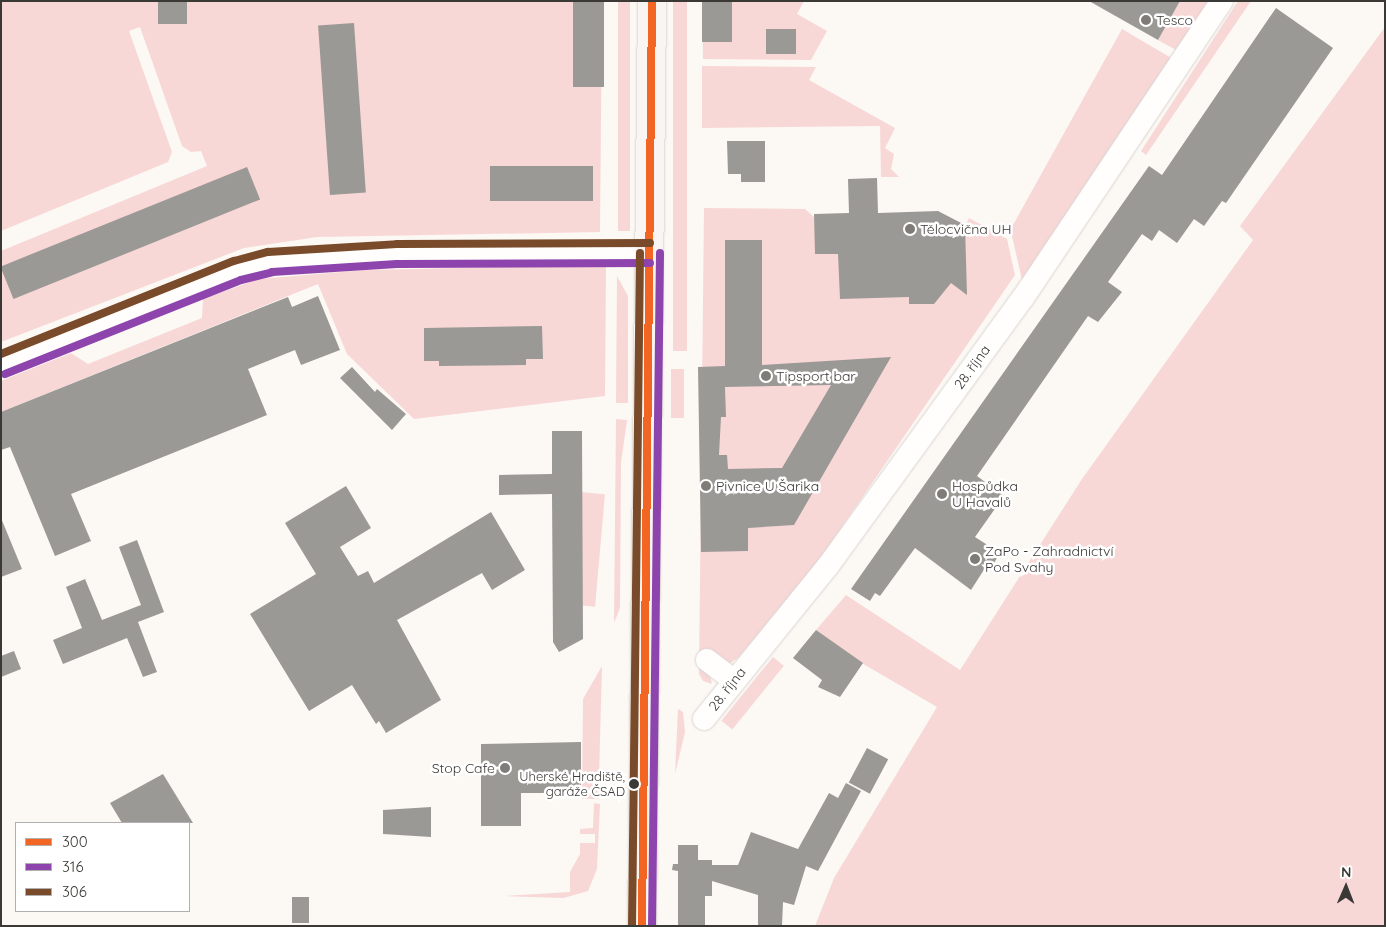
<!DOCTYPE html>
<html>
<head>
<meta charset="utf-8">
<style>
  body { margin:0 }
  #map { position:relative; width:1386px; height:927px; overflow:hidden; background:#fcf8f4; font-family:Quicksand,sans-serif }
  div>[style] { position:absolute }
  .green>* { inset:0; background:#f8d7d7; transform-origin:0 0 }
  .building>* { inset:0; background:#9b9995; transform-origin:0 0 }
  .roads { filter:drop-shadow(0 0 1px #d9d6d3) drop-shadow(0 0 1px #d9d6d3) }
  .minor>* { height:22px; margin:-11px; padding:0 11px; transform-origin:11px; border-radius:11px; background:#fffefd }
  .primary>* { height:28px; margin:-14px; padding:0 14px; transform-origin:14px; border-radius:14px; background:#f9f5f2 }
  .bus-1>* { height:8px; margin:-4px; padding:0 4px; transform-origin:4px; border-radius:4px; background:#f26522 }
  .bus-2>* { height:8px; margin:-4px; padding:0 4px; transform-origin:4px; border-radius:4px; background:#8e44ad }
  .bus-3>* { height:8px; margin:-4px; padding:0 4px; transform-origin:4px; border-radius:4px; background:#7a4b2a }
  .dots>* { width:14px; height:14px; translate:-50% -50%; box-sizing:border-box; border:2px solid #fff; border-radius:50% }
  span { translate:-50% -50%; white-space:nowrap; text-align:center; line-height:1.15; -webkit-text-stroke:5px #fff; paint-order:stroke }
  .bus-label { font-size:13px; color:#3b3936 }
  .right { translate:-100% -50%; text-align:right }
  .poi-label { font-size:14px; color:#3b3936 }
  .left { translate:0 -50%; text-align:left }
  .street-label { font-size:14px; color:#3b3936 }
  .frame { position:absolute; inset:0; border:2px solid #3b3936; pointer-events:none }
  .legend { position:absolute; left:15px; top:822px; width:175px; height:90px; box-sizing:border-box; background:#fff; border:1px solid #b1b0af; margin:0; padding:6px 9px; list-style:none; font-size:15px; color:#3b3936 }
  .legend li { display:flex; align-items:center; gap:10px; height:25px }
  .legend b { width:25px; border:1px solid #b1b0af }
  .north { position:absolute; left:1321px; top:862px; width:50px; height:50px; -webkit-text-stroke:4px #fff; paint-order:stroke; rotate:1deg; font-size:14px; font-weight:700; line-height:20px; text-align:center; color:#3b3936 }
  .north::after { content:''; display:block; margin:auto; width:18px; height:22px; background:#3b3936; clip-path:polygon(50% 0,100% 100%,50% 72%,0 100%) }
</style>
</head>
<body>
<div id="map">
  <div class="green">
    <div style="clip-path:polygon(1px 1px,602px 1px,600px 232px,317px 237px,244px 248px,1px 342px,1px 251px,207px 166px,201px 151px,191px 152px,182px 146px,140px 27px,129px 31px,172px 152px,168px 162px,1px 231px)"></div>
    <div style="left:618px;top:1px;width:12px;height:230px"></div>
    <div style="left:673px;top:1px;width:14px;height:350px"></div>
    <div style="clip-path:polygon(702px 1px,804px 1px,797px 14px,827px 31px,811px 60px,703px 59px)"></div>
    <div style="clip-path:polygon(1180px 1px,1210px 1px,1178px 51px,1158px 40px)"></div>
    <div style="clip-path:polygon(1238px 1px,1251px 1px,1146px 155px,1141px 151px)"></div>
    <div style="clip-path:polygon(1385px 27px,1385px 926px,815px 926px,834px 878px,937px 707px,841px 651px,816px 630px,846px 595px,960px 670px,1082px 479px,1253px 240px,1240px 226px)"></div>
    <div style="clip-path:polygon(1122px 29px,1173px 59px,1022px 280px,1012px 236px,1008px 234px)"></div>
    <div style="clip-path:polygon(702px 66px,816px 67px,809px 80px,895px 128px,885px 148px,894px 154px,891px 169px,899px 177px,881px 177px,880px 126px,702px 128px)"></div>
    <div style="clip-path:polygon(704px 208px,805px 209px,814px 217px,964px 228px,969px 218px,1007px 239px,1015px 275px,815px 566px,738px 658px,710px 676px,712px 684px,703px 681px,699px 674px)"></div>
    <div style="clip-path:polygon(606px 265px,605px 396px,414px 419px,347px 354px,318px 284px,1px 412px,1px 381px,71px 353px,88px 364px,202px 318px,203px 299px,259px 279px,365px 270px)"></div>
    <div style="clip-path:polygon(617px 276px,628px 296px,628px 403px,616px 403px)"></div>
    <div style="left:671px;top:369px;width:13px;height:49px"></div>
    <div style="clip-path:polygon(616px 419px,627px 420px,621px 463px,620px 608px,614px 623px)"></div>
    <div style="left:580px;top:492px;width:25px;height:113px;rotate:5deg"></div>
    <div style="left:773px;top:657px;width:14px;height:82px;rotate:39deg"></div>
    <div style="clip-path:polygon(602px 666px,599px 777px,595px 777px,599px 799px,582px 799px,583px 699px)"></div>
    <div style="clip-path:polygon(678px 709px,683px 712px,685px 732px,675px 774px)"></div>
    <div style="clip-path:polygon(594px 803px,600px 804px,597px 869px,588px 891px,563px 898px,504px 896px,570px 892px,570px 872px,580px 854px,580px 843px,595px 843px,595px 834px,580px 834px,580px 829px,593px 828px)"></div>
  </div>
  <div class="building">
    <div style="left:158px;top:1px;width:29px;height:23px"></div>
    <div style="left:573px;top:1px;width:31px;height:86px"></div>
    <div style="left:702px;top:1px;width:30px;height:41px"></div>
    <div style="clip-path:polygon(1089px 1px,1180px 1px,1158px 40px)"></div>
    <div style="clip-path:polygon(1276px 8px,1333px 48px,1226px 203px,1222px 201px,1204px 226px,1194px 219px,1177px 243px,1159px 230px,1152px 241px,1142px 234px,1108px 282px,1122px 292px,1098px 322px,1088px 316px,977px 476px,1004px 496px,975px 537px,1000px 553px,991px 568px,987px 565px,971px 590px,915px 548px,880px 596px,875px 593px,870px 601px,851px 589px,1149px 166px,1162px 175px)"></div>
    <div style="left:354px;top:23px;width:170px;height:36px;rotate:86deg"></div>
    <div style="left:766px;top:29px;width:30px;height:25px"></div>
    <div style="clip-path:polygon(727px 141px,765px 141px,765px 182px,741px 182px,741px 174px,728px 174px)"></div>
    <div style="left:593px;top:166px;width:35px;height:103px;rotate:90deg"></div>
    <div style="left:247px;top:167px;width:35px;height:266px;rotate:68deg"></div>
    <div style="clip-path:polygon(877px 178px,878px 213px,938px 211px,965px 225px,967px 295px,951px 283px,934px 304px,909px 304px,909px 297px,840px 299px,838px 254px,815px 254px,814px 214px,849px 213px,848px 179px)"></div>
    <div style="clip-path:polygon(evenodd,725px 240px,762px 240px,762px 365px,891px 357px,794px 525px,748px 528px,748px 551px,701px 552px,698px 367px,725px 366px,725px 240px,831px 385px,782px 468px,728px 469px,727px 455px,719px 455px,721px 417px,726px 417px,725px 387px,831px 385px)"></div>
    <div style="clip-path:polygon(318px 296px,340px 350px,301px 365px,295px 350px,248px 369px,267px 415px,71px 494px,91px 541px,55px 556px,10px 447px,1px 450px,1px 412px,288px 297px,292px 307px)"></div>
    <div style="clip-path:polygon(542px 326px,543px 359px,526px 359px,526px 365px,439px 366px,439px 361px,424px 361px,424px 328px)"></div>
    <div style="clip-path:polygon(352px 367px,375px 392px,377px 389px,406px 414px,392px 430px,340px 378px)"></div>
    <div style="clip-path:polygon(552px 431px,582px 431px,583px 639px,559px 652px,553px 642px,552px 494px,499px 495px,499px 475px,552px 474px)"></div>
    <div style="clip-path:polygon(346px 486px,371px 528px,340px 547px,358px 576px,368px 571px,374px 583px,491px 512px,525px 570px,492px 590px,482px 573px,397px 620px,441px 700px,386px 733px,379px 721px,376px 724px,352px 685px,309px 711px,250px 614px,316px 574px,285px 523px)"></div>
    <div style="clip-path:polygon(1px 518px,22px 569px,1px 577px)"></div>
    <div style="clip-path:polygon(137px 540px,164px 612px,138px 622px,157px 672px,143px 677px,127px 638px,63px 664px,53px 640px,82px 628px,66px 587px,85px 579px,102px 620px,141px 605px,119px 547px)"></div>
    <div style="clip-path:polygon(816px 630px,863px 663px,840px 697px,818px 687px,822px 680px,793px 658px)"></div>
    <div style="clip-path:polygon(14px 651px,21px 669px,1px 677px,1px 656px)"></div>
    <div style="clip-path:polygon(581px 742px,581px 793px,521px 793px,521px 826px,481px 826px,481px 744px)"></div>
    <div style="left:867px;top:748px;width:24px;height:39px;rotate:28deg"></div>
    <div style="clip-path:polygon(163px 774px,193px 823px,122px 823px,110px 803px)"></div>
    <div style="clip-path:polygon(846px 783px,861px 791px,818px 871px,806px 866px,794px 905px,783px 902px,782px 926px,758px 926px,758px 895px,712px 881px,712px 896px,705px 896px,705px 926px,678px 926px,678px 871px,672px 870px,673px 864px,678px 864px,678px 845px,698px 845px,698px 860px,712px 860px,712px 865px,738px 865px,751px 832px,798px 849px,829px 793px,838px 798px)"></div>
    <div style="clip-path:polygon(431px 807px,431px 837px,383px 834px,383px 810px)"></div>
    <div style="left:292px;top:897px;width:17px;height:26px"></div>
  </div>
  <div class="roads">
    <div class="minor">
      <div style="left:1px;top:365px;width:255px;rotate:-21.8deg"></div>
      <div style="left:238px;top:270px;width:33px;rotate:-14deg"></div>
      <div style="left:270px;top:262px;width:127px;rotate:-3.6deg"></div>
      <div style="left:397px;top:254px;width:253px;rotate:-0.2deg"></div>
      <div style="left:707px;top:660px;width:34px;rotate:37deg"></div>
      <div style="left:704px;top:719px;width:197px;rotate:-51deg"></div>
      <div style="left:828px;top:566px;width:331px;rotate:-54deg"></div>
      <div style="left:1023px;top:298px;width:358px;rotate:-56.2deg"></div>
    </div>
    <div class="primary">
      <div style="left:642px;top:926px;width:925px;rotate:-89.38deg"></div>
    </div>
  </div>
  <div class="bus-1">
    <div style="left:642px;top:926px;width:925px;rotate:-89.38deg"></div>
  </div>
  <div class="bus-2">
    <div style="left:5px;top:374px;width:254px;rotate:-21.7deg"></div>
    <div style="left:241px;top:280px;width:32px;rotate:-14deg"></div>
    <div style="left:272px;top:272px;width:125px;rotate:-3.7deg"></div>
    <div style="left:397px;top:264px;width:253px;rotate:-0.2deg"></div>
    <div style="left:652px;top:926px;width:673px;rotate:-89.32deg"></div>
  </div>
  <div class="bus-3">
    <div style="left:1px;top:354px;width:251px;rotate:-21.8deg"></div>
    <div style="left:234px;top:261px;width:35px;rotate:-15deg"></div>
    <div style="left:268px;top:252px;width:129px;rotate:-3.5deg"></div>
    <div style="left:397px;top:244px;width:253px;rotate:-0.2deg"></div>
    <div style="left:632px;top:926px;width:673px;rotate:-89.32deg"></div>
  </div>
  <div class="dots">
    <div style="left:1146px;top:20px;background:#7f7c78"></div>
    <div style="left:910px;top:229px;background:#7f7c78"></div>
    <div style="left:766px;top:376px;background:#7f7c78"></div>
    <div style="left:706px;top:486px;background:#7f7c78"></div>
    <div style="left:942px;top:494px;background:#7f7c78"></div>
    <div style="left:975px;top:559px;background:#7f7c78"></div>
    <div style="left:505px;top:768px;background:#7f7c78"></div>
    <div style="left:634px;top:784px;background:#3b3936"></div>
  </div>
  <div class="bus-label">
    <span class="right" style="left:625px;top:784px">Uherské Hradiště,<br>garáže ČSAD</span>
  </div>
  <div class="poi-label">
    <span class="left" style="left:1156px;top:20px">Tesco</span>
    <span class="left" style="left:920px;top:229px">Tělocvična UH</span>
    <span class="left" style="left:776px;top:376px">Tipsport bar</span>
    <span class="left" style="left:716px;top:486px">Pivnice U Šarika</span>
    <span class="left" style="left:952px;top:494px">Hospůdka<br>U Havalů</span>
    <span class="left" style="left:985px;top:559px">ZaPo - Zahradnictví<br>Pod Svahy</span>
    <span class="right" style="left:495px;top:768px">Stop Cafe</span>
  </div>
  <div class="street-label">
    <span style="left:972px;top:367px;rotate:-54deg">28. října</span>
    <span style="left:727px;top:689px;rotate:-52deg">28. října</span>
  </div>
  <div class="frame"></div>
  <ul class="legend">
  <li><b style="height:6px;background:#f26522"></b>300</li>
  <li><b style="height:6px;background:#8e44ad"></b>316</li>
  <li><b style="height:6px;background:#7a4b2a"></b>306</li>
  </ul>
  <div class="north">N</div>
</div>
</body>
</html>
